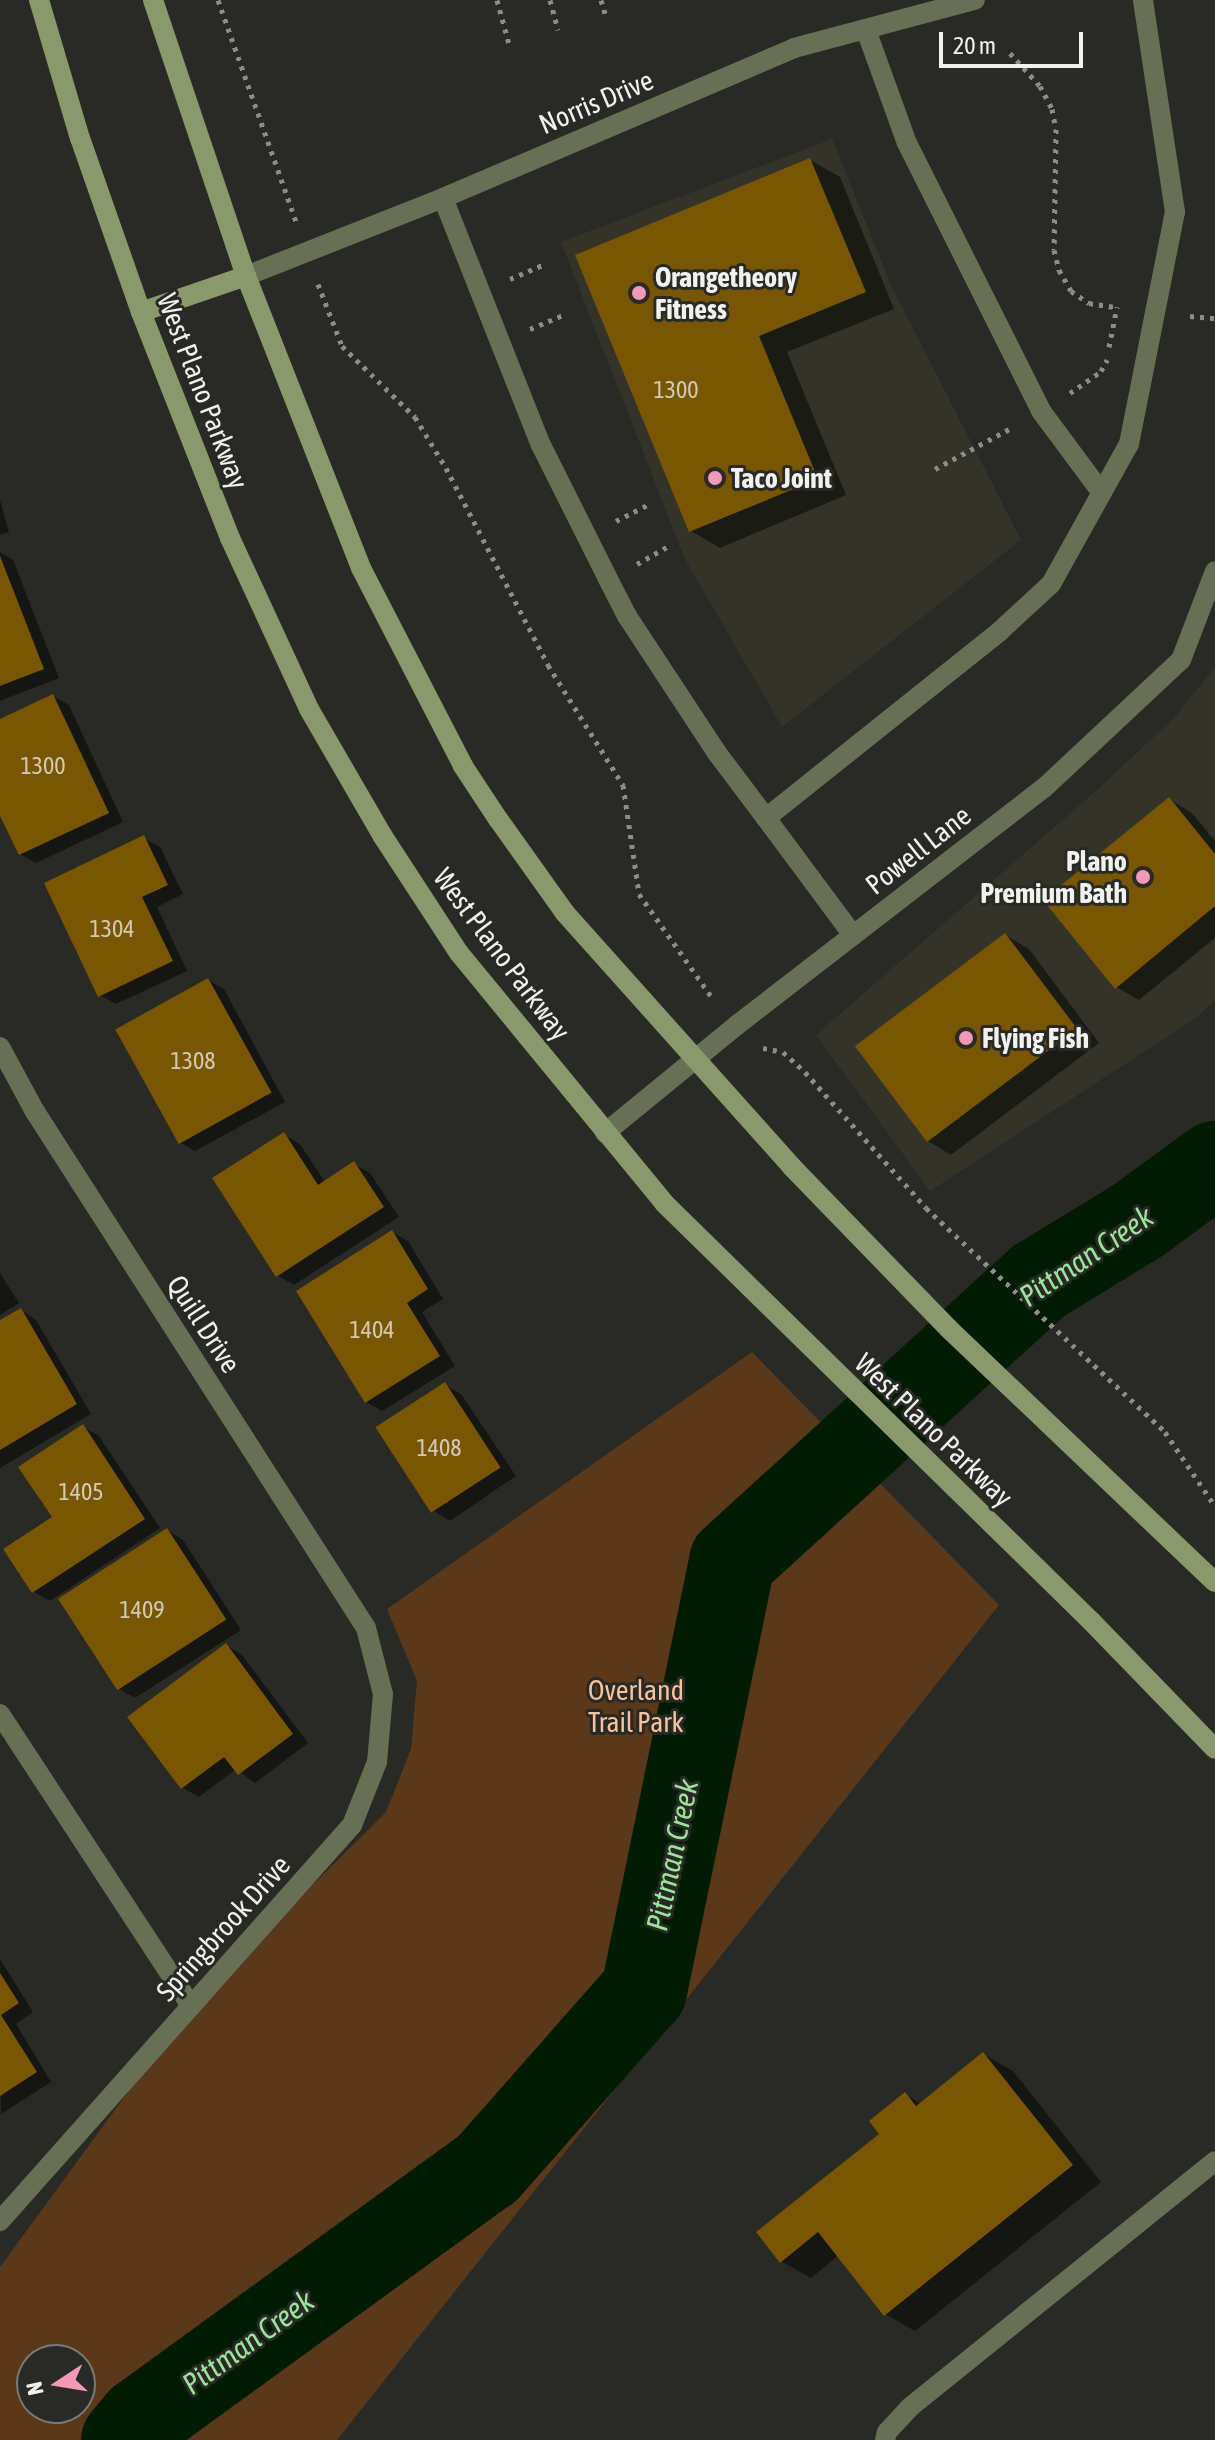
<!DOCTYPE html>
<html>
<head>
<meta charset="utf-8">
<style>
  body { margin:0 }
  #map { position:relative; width:1215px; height:2440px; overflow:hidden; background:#292925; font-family:"Asap Condensed",sans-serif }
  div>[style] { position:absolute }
  .built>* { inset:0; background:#34332a }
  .green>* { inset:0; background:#5a381a }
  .shadow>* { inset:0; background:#0007 }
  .river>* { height:86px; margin:-43px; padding:0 43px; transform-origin:43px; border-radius:43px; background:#021b03 }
  .building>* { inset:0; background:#795604; transform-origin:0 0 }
  .path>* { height:5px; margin-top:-2.5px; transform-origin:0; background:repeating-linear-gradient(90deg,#8c8c89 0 4px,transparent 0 10px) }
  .lane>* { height:20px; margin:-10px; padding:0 10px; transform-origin:10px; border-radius:10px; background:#677054 }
  .street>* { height:20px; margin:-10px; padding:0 10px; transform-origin:10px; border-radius:10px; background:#677054 }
  .secondary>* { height:20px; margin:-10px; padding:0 10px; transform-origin:10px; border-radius:10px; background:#8a996b }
  .dots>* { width:22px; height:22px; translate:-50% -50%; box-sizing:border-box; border:4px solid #292925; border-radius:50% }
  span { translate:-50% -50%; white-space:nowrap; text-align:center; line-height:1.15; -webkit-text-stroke:6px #292925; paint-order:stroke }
  .number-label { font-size:24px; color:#d3cab4 }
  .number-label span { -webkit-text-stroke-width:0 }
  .street-label { font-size:28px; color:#f1f1ef }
  .poi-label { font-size:28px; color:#f1f1ef; font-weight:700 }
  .left { translate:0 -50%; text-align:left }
  .right { translate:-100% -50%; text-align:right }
  .park-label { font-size:28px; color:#f5c49d }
  .water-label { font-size:30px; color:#9be599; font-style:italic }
  .north { position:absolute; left:16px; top:2344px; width:80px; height:80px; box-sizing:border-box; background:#292925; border:2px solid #797976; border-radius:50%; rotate:258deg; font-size:22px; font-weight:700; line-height:32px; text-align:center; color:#f1f1ef }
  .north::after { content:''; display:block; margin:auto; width:28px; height:36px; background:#f09ab7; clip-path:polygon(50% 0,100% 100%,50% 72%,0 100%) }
  .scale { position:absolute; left:939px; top:32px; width:144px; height:36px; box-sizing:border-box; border:4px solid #f1f1ef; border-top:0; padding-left:10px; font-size:24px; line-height:28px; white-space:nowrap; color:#f1f1ef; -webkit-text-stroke:6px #292925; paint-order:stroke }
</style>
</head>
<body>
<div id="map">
  <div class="built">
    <div style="clip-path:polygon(832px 139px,890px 283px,1021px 540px,782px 727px,685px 559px,561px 242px)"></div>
    <div style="clip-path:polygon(1215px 667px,1215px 1000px,1196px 1018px,930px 1191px,816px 1035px,1098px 789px,1175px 717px)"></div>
  </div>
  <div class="green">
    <div style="clip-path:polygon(evenodd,752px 1352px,999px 1605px,337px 2440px,0 2440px,0 2267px,191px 2006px,386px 1812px,411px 1749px,417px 1681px,387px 1609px,752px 1352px,32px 2360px,80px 2360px,80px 2408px,32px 2408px,32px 2360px)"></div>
  </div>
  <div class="shadow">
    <div style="clip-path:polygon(810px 160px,840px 177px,894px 309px,787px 352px,846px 495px,720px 548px,691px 531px)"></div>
    <div style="clip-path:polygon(0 500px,9px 532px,0 535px)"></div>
    <div style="clip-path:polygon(0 552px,13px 560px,59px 678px,0 701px)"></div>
    <div style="clip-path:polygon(53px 696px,69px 705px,123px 822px,36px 863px,20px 854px,0 811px,0 721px)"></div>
    <div style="clip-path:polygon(1169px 799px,1192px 813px,1215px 841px,1215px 938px,1139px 1000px,1116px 987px)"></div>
    <div style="clip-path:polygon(144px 838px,160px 847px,183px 894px,157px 907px,187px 971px,116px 1004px,100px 995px)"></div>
    <div style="clip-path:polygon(1005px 935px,1029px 949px,1099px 1043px,951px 1155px,928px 1141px)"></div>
    <div style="clip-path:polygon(208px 980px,224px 989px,285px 1102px,195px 1151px,179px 1142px)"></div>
    <div style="clip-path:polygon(284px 1135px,300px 1144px,325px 1182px,354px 1164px,370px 1173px,399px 1217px,294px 1285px,278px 1276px)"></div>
    <div style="clip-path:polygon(392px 1232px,408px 1241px,443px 1299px,422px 1312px,455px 1366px,382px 1411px,366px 1402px)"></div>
    <div style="clip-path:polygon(0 1273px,19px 1303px,0 1315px)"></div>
    <div style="clip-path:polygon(21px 1310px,36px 1320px,91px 1414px,0 1468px,0 1322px)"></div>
    <div style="clip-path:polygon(445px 1385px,461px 1394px,516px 1476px,450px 1521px,434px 1511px)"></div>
    <div style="clip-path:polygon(83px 1427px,99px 1436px,160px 1528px,50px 1601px,34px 1592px)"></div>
    <div style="clip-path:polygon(167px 1530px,183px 1540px,241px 1630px,135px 1698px,119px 1689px)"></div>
    <div style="clip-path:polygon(226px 1645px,242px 1655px,308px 1743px,255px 1783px,236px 1769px,199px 1797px,183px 1788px,130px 1718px)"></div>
    <div style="clip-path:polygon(0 1959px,33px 2012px,16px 2024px,51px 2082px,1px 2114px)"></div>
    <div style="clip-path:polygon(983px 2054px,1013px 2071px,1101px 2182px,915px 2331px,885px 2314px,839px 2255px,811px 2278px,781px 2261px,881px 2135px,905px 2094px,921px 2104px)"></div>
  </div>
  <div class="river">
    <div style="left:124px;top:2440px;width:26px;rotate:-50deg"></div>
    <div style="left:141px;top:2420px;width:427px;rotate:-36deg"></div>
    <div style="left:487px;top:2169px;width:237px;rotate:-48.6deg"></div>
    <div style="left:644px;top:1991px;width:439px;rotate:-78.4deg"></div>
    <div style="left:732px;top:1561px;width:416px;rotate:-42.4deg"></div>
    <div style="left:1039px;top:1281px;width:119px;rotate:-31.5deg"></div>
    <div style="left:1140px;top:1219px;width:93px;rotate:-36.3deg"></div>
  </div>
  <div class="building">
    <div style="clip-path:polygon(810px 158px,866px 292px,759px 336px,818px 479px,689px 532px,575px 255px)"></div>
    <div style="clip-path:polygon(0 556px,44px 669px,0 686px)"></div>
    <div style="clip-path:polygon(53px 694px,109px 813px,19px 855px,0 816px,0 719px)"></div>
    <div style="clip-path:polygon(1169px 797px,1215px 854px,1215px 906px,1115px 989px,1043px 900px)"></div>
    <div style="clip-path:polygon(144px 835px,168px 885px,142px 897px,173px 961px,98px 997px,44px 883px)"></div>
    <div style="left:1005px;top:933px;width:120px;height:188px;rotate:53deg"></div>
    <div style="left:208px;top:978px;width:131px;height:106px;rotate:61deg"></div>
    <div style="clip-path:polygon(284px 1132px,318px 1185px,354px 1161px,384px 1207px,276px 1277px,212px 1178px)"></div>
    <div style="clip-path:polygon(392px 1230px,428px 1289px,407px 1303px,440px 1356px,365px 1403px,296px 1291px)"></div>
    <div style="clip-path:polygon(21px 1308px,77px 1404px,0 1450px,0 1320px)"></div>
    <div style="left:445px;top:1382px;width:102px;height:83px;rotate:57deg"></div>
    <div style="clip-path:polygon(83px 1424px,145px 1519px,32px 1593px,3px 1549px,52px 1517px,18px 1467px)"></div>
    <div style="left:167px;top:1528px;width:109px;height:130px;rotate:57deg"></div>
    <div style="clip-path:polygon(226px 1643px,293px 1734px,238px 1775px,224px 1757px,181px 1789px,127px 1717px)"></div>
    <div style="clip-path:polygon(0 1973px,19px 2003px,1px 2015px,37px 2072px,0 2096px)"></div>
    <div style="clip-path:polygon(983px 2052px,1073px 2165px,884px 2316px,818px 2232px,780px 2263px,756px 2232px,879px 2134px,869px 2121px,905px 2092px,916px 2106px)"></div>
  </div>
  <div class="path">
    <div style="left:218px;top:0;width:234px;rotate:70.6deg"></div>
    <div style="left:497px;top:0;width:46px;rotate:74.7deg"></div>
    <div style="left:550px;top:0;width:31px;rotate:75deg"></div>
    <div style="left:601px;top:0;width:17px;rotate:73deg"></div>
    <div style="left:1010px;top:53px;width:45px;rotate:47.7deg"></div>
    <div style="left:1040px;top:86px;width:26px;rotate:62deg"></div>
    <div style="left:1052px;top:109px;width:20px;rotate:79deg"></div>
    <div style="left:1056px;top:129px;width:121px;rotate:90.9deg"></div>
    <div style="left:1054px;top:250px;width:21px;rotate:76deg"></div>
    <div style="left:1059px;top:270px;width:24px;rotate:60deg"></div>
    <div style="left:1071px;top:291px;width:22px;rotate:34deg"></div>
    <div style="left:1089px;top:303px;width:26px;rotate:9deg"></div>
    <div style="left:510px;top:279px;width:40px;rotate:-23.4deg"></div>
    <div style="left:318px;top:284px;width:66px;rotate:68.8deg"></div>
    <div style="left:342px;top:346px;width:102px;rotate:44.2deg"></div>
    <div style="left:415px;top:417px;width:60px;rotate:58.7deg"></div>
    <div style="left:446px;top:468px;width:222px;rotate:62.6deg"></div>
    <div style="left:548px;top:665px;width:142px;rotate:58deg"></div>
    <div style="left:623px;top:785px;width:110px;rotate:81.6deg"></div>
    <div style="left:639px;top:894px;width:128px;rotate:54.8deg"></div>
    <div style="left:1190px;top:316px;width:25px;rotate:5deg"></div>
    <div style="left:530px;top:329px;width:39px;rotate:-23deg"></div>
    <div style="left:1109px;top:347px;width:41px;rotate:-78.7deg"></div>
    <div style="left:1070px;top:393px;width:38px;rotate:-35deg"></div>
    <div style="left:1101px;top:371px;width:13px;rotate:-61deg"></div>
    <div style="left:935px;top:469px;width:86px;rotate:-28.3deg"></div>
    <div style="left:616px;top:521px;width:39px;rotate:-27deg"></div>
    <div style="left:637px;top:564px;width:40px;rotate:-29.7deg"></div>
    <div style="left:763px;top:1048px;width:20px;rotate:11deg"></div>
    <div style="left:783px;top:1052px;width:30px;rotate:42deg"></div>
    <div style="left:805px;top:1072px;width:182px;rotate:48.3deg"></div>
    <div style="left:926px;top:1208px;width:328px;rotate:43.1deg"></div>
    <div style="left:1165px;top:1432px;width:89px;rotate:56deg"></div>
  </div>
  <div class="lane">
    <div style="left:866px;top:30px;width:120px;rotate:70.1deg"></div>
    <div style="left:907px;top:143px;width:300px;rotate:63.4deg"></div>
    <div style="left:1041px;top:411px;width:102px;rotate:53.4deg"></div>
    <div style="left:443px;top:198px;width:266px;rotate:68.4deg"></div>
    <div style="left:541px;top:445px;width:150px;rotate:63.4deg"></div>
    <div style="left:608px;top:579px;width:42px;rotate:62.8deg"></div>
    <div style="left:627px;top:616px;width:164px;rotate:56.7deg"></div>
    <div style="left:717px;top:753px;width:81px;rotate:53deg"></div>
    <div style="left:766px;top:818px;width:300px;rotate:-38.6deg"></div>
    <div style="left:1000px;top:631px;width:69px;rotate:-42.7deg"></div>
    <div style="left:1051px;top:584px;width:160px;rotate:-60.9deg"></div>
    <div style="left:1129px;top:444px;width:237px;rotate:-78.8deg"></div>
    <div style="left:1175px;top:212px;width:214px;rotate:-98.6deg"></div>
    <div style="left:766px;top:818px;width:146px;rotate:53.4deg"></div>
    <div style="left:0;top:1714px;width:349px;rotate:56.8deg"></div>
    <div style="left:885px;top:2440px;width:8px;rotate:-76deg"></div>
    <div style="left:887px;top:2432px;width:33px;rotate:-47deg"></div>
    <div style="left:909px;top:2408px;width:393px;rotate:-38.9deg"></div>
  </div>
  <div class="street">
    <div style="left:246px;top:276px;width:212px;rotate:-21.6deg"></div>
    <div style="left:443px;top:198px;width:382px;rotate:-23.1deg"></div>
    <div style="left:794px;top:48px;width:187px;rotate:-14.9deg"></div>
    <div style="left:0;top:1047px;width:72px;rotate:61.6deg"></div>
    <div style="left:34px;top:1110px;width:615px;rotate:57.34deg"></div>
    <div style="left:366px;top:1628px;width:68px;rotate:75.6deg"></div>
    <div style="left:383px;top:1694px;width:68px;rotate:95deg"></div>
    <div style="left:377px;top:1762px;width:68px;rotate:111.6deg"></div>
    <div style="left:352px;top:1825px;width:530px;rotate:131.63deg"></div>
    <div style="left:605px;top:1133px;width:171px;rotate:-39.3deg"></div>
    <div style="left:737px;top:1025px;width:388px;rotate:-37.7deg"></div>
    <div style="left:1044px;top:788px;width:187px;rotate:-43.1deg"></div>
    <div style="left:1181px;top:660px;width:95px;rotate:-69.1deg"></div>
  </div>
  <div class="secondary">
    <div style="left:39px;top:0;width:144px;rotate:73.5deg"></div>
    <div style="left:80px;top:138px;width:184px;rotate:70.7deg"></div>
    <div style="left:141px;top:312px;width:243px;rotate:68.5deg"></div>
    <div style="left:230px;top:538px;width:188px;rotate:65.2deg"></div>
    <div style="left:309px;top:709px;width:146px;rotate:59.9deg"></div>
    <div style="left:382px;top:835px;width:141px;rotate:56.9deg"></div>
    <div style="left:459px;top:953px;width:323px;rotate:50.6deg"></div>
    <div style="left:664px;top:1203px;width:598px;rotate:44.39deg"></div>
    <div style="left:1091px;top:1621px;width:178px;rotate:45.9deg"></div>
    <div style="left:153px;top:0;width:291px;rotate:71.4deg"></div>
    <div style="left:246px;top:276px;width:314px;rotate:68.5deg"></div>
    <div style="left:361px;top:568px;width:223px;rotate:62.7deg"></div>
    <div style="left:463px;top:766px;width:64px;rotate:56.6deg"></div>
    <div style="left:498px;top:819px;width:115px;rotate:54.5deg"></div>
    <div style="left:565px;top:913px;width:341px;rotate:48.2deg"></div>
    <div style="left:792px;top:1167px;width:226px;rotate:45.9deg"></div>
    <div style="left:949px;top:1329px;width:367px;rotate:43.6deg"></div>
    <div style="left:141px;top:312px;width:111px;rotate:-18.9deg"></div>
  </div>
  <div class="dots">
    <div style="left:639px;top:293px;background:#f09ab7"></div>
    <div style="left:715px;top:478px;background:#f09ab7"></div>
    <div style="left:1143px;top:877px;background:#f09ab7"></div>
    <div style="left:966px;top:1038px;background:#f09ab7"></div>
  </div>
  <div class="number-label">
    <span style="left:676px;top:390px">1300</span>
    <span style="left:43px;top:766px">1300</span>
    <span style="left:112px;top:929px">1304</span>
    <span style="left:193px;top:1061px">1308</span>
    <span style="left:372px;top:1330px">1404</span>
    <span style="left:439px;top:1448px">1408</span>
    <span style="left:81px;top:1492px">1405</span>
    <span style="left:142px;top:1610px">1409</span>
  </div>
  <div class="street-label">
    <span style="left:596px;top:102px;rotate:-23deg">Norris Drive</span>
    <span style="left:203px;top:391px;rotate:69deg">West Plano Parkway</span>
    <span style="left:918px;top:850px;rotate:-38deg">Powell Lane</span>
    <span style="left:502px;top:954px;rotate:53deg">West Plano Parkway</span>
    <span style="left:204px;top:1324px;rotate:57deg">Quill Drive</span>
    <span style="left:934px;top:1430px;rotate:44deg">West Plano Parkway</span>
    <span style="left:223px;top:1928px;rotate:-48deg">Springbrook Drive</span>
  </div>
  <div class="poi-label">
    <span class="left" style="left:655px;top:293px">Orangetheory<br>Fitness</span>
    <span class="left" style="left:731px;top:478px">Taco Joint</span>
    <span class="right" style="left:1127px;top:877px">Plano<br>Premium Bath</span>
    <span class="left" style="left:982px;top:1038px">Flying Fish</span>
  </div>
  <div class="park-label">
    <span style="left:636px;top:1706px">Overland<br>Trail Park</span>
  </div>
  <div class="water-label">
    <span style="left:1086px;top:1256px;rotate:-34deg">Pittman Creek</span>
    <span style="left:672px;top:1855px;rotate:-78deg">Pittman Creek</span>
    <span style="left:248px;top:2342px;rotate:-36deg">Pittman Creek</span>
  </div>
  <div class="north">N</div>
  <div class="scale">20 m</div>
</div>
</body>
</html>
